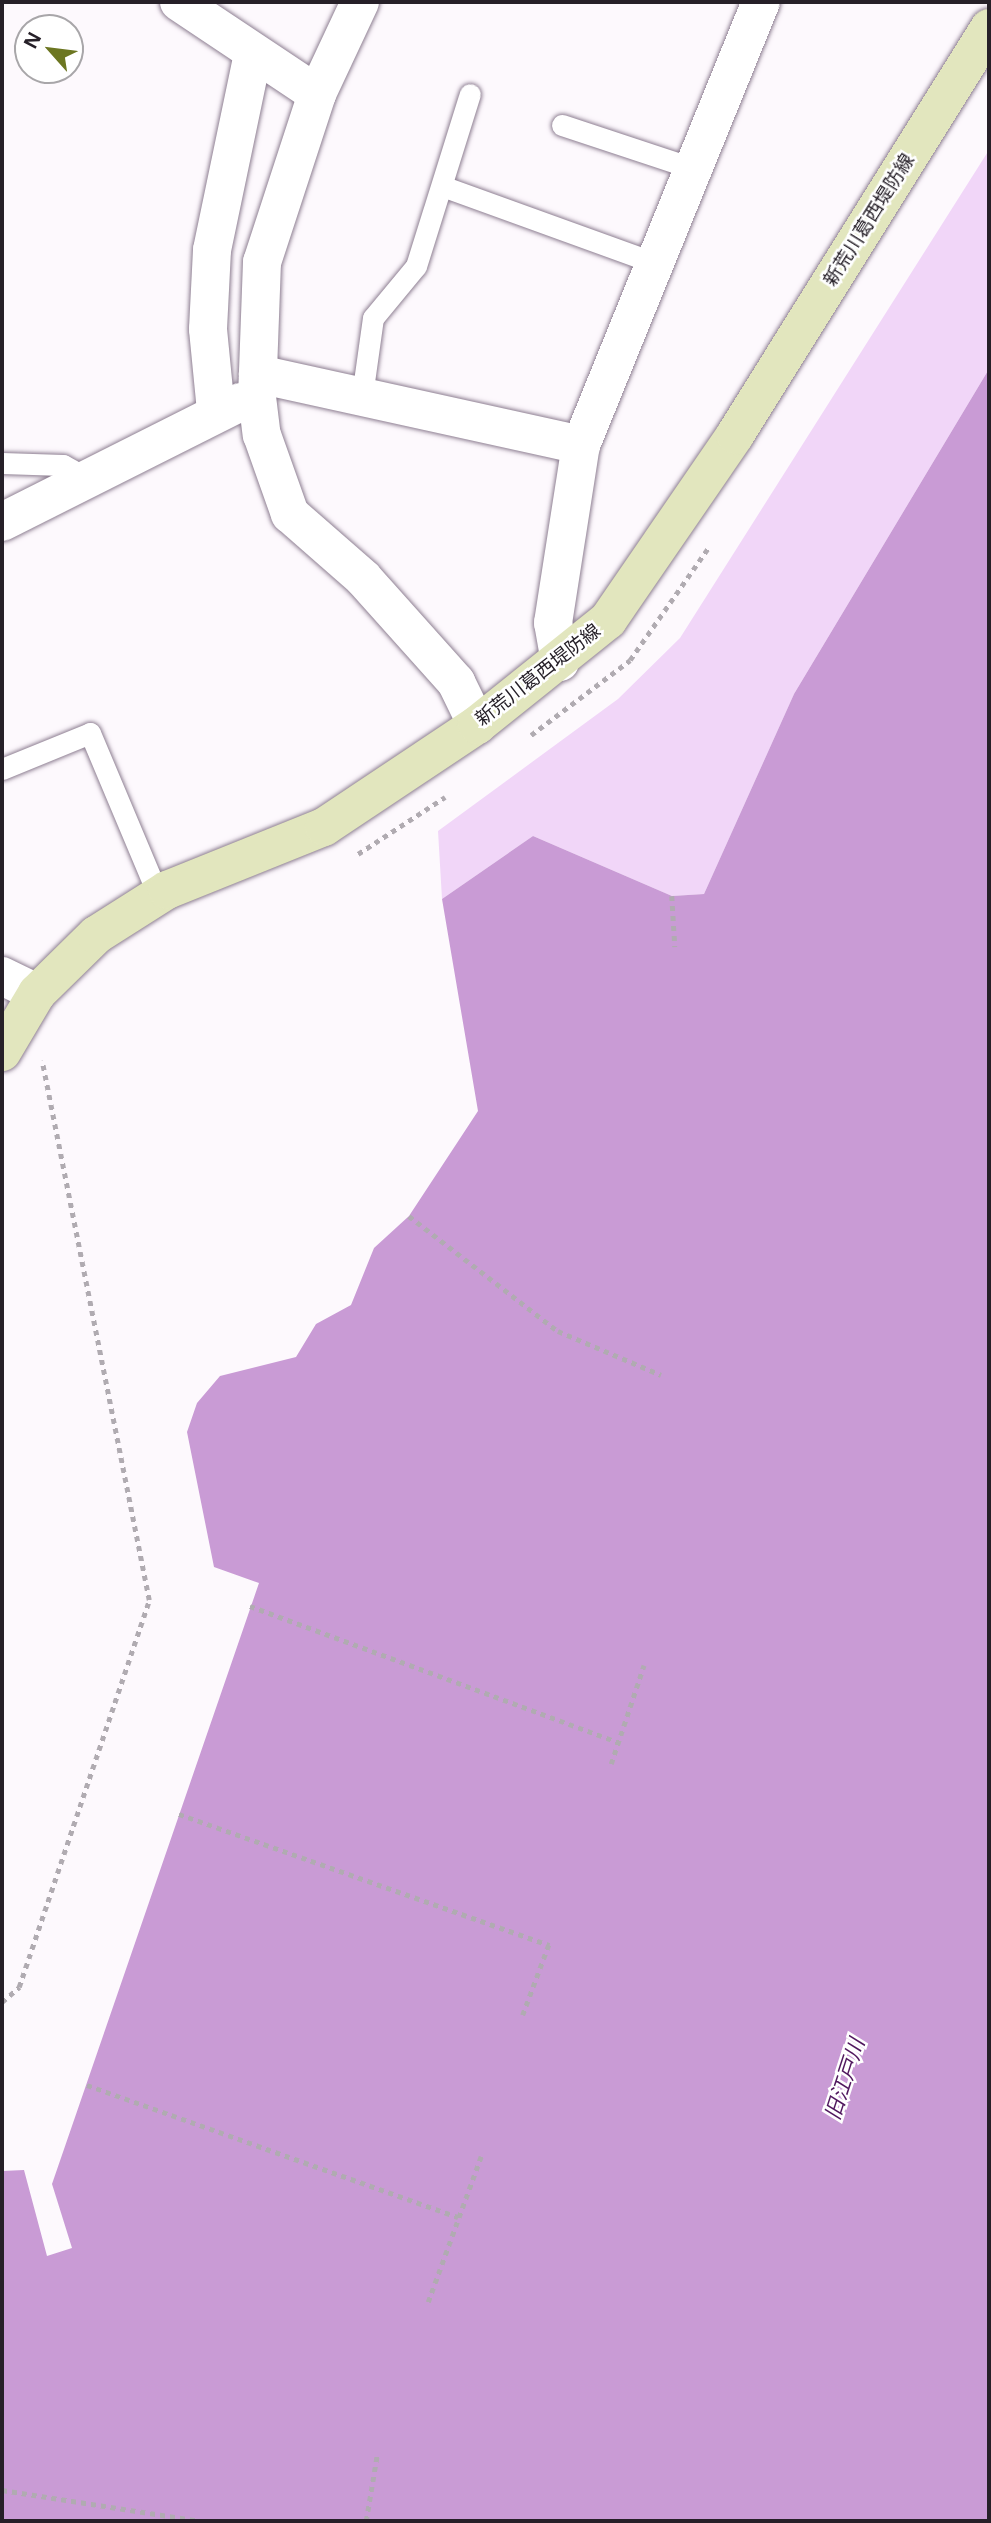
<!DOCTYPE html>
<html>
<head>
<meta charset="utf-8">
<style>
  body { margin:0 }
  #map { position:relative; width:991px; height:2523px; overflow:hidden; background:#fdf9fd; font-family:"Open Sans","Noto Sans JP",sans-serif }
  div>[style] { position:absolute }
  .green>* { inset:0; background:#f1d6f8 }
  .water>* { inset:0; background:#c99bd5 }
  .path>* { height:4.5px; margin-top:-2.25px; transform-origin:0; background:repeating-linear-gradient(90deg,#b0abb1 0 5px,transparent 0 10px) }
  .roads { filter:drop-shadow(0 0 2px #8e7f92) drop-shadow(0 0 2px #8e7f92) }
  .lane>* { height:21px; margin:-10.5px; padding:0 10.5px; transform-origin:10.5px; border-radius:10.5px; background:#fff }
  .street>* { height:38px; margin:-19px; padding:0 19px; transform-origin:19px; border-radius:19px; background:#fff }
  .secondary>* { height:38px; margin:-19px; padding:0 19px; transform-origin:19px; border-radius:19px; background:#e2e6be }
  span { translate:-50% -50%; white-space:nowrap; text-align:center; line-height:1.15; -webkit-text-stroke:5px #fff; paint-order:stroke }
  .street-label { font-size:19px; color:#262028 }
  .water-label { font-size:21px; color:#50175e; font-style:italic }
  .frame { position:absolute; inset:0; border:4px solid #262028; pointer-events:none }
  .north { position:absolute; left:14px; top:14px; width:70px; height:70px; box-sizing:border-box; background:#fff; border:2px solid #a8a6a9; border-radius:50%; rotate:298deg; font-size:19px; font-weight:700; line-height:28px; text-align:center; color:#262028 }
  .north::after { content:''; display:block; margin:auto; width:24px; height:32px; background:#6c7621; clip-path:polygon(50% 0,100% 100%,50% 72%,0 100%) }
</style>
</head>
<body>
<div id="map">
  <div class="green">
    <div style="clip-path:polygon(989px 150px,989px 369px,794px 694px,704px 894px,672px 896px,533px 836px,442px 899px,438px 831px,618px 699px,680px 638px)"></div>
  </div>
  <div class="water">
    <div style="clip-path:polygon(989px 369px,989px 2521px,2px 2521px,2px 2171px,24px 2170px,47px 2256px,72px 2248px,52px 2184px,259px 1583px,214px 1567px,187px 1432px,197px 1403px,220px 1376px,296px 1357px,316px 1324px,351px 1305px,374px 1248px,409px 1216px,478px 1111px,442px 899px,533px 836px,672px 896px,704px 894px,794px 694px)"></div>
  </div>
  <div class="path">
    <div style="left:531px;top:735px;width:124px;rotate:-37.1deg"></div>
    <div style="left:630px;top:660px;width:136px;rotate:-55.1deg"></div>
    <div style="left:358px;top:854px;width:104px;rotate:-33.2deg"></div>
    <div style="left:672px;top:896px;width:51px;rotate:86.6deg"></div>
    <div style="left:409px;top:1216px;width:188px;rotate:37.7deg"></div>
    <div style="left:558px;top:1331px;width:112px;rotate:23.1deg"></div>
    <div style="left:250px;top:1606px;width:392px;rotate:20.3deg"></div>
    <div style="left:611px;top:1764px;width:104px;rotate:-71.6deg"></div>
    <div style="left:179px;top:1814px;width:393px;rotate:19.5deg"></div>
    <div style="left:549px;top:1945px;width:75px;rotate:110.4deg"></div>
    <div style="left:2px;top:2002px;width:23px;rotate:-41deg"></div>
    <div style="left:19px;top:1987px;width:408px;rotate:-71.4deg"></div>
    <div style="left:149px;top:1600px;width:550px;rotate:-101.23deg"></div>
    <div style="left:87px;top:2085px;width:394px;rotate:19.6deg"></div>
    <div style="left:428px;top:2302px;width:155px;rotate:-70deg"></div>
    <div style="left:2px;top:2490px;width:199px;rotate:8.9deg"></div>
    <div style="left:366px;top:2521px;width:67px;rotate:-80.5deg"></div>
  </div>
  <div class="roads">
    <div class="lane">
      <div style="left:562px;top:125px;width:140px;rotate:18.3deg"></div>
      <div style="left:442px;top:186px;width:229px;rotate:19.9deg"></div>
      <div style="left:362px;top:396px;width:79px;rotate:-82deg"></div>
      <div style="left:373px;top:318px;width:67px;rotate:-50.4deg"></div>
      <div style="left:416px;top:266px;width:180px;rotate:-72.6deg"></div>
      <div style="left:2px;top:463px;width:61px;rotate:1.9deg"></div>
      <div style="left:63px;top:465px;width:25px;rotate:29deg"></div>
      <div style="left:2px;top:769px;width:95px;rotate:-22.2deg"></div>
      <div style="left:90px;top:733px;width:176px;rotate:67.2deg"></div>
    </div>
    <div class="street">
      <div style="left:179px;top:2px;width:166px;rotate:33.7deg"></div>
      <div style="left:360px;top:2px;width:102px;rotate:115.1deg"></div>
      <div style="left:317px;top:94px;width:177px;rotate:108.1deg"></div>
      <div style="left:262px;top:262px;width:135px;rotate:92.1deg"></div>
      <div style="left:257px;top:397px;width:38px;rotate:83deg"></div>
      <div style="left:262px;top:435px;width:84px;rotate:70.5deg"></div>
      <div style="left:290px;top:514px;width:97px;rotate:41.2deg"></div>
      <div style="left:363px;top:578px;width:140px;rotate:48.2deg"></div>
      <div style="left:456px;top:682px;width:48px;rotate:64deg"></div>
      <div style="left:258px;top:374px;width:331px;rotate:12.4deg"></div>
      <div style="left:216px;top:411px;width:82px;rotate:-95.6deg"></div>
      <div style="left:208px;top:329px;width:79px;rotate:-87.1deg"></div>
      <div style="left:212px;top:250px;width:200px;rotate:-78.2deg"></div>
      <div style="left:2px;top:522px;width:267px;rotate:-26.7deg"></div>
      <div style="left:560px;top:662px;width:40px;rotate:-100deg"></div>
      <div style="left:553px;top:623px;width:180px;rotate:-81.1deg"></div>
      <div style="left:581px;top:445px;width:478px;rotate:-67.9deg"></div>
      <div style="left:2px;top:976px;width:39px;rotate:26deg"></div>
    </div>
    <div class="secondary">
      <div style="left:2px;top:1052px;width:69px;rotate:-59.3deg"></div>
      <div style="left:37px;top:993px;width:83px;rotate:-44.5deg"></div>
      <div style="left:96px;top:935px;width:84px;rotate:-32.4deg"></div>
      <div style="left:167px;top:890px;width:169px;rotate:-21.9deg"></div>
      <div style="left:324px;top:827px;width:184px;rotate:-33.7deg"></div>
      <div style="left:477px;top:725px;width:168px;rotate:-38.7deg"></div>
      <div style="left:608px;top:620px;width:224px;rotate:-55.5deg"></div>
      <div style="left:735px;top:435px;width:480px;rotate:-58deg"></div>
    </div>
  </div>
  <div class="street-label">
    <span style="left:869px;top:220px;rotate:-58deg">新荒川葛西堤防線</span>
    <span style="left:538px;top:675px;rotate:-38deg">新荒川葛西堤防線</span>
  </div>
  <div class="water-label">
    <span style="left:844px;top:2079px;rotate:-72deg">旧江戸川</span>
  </div>
  <div class="frame"></div>
  <div class="north">N</div>
</div>
</body>
</html>
